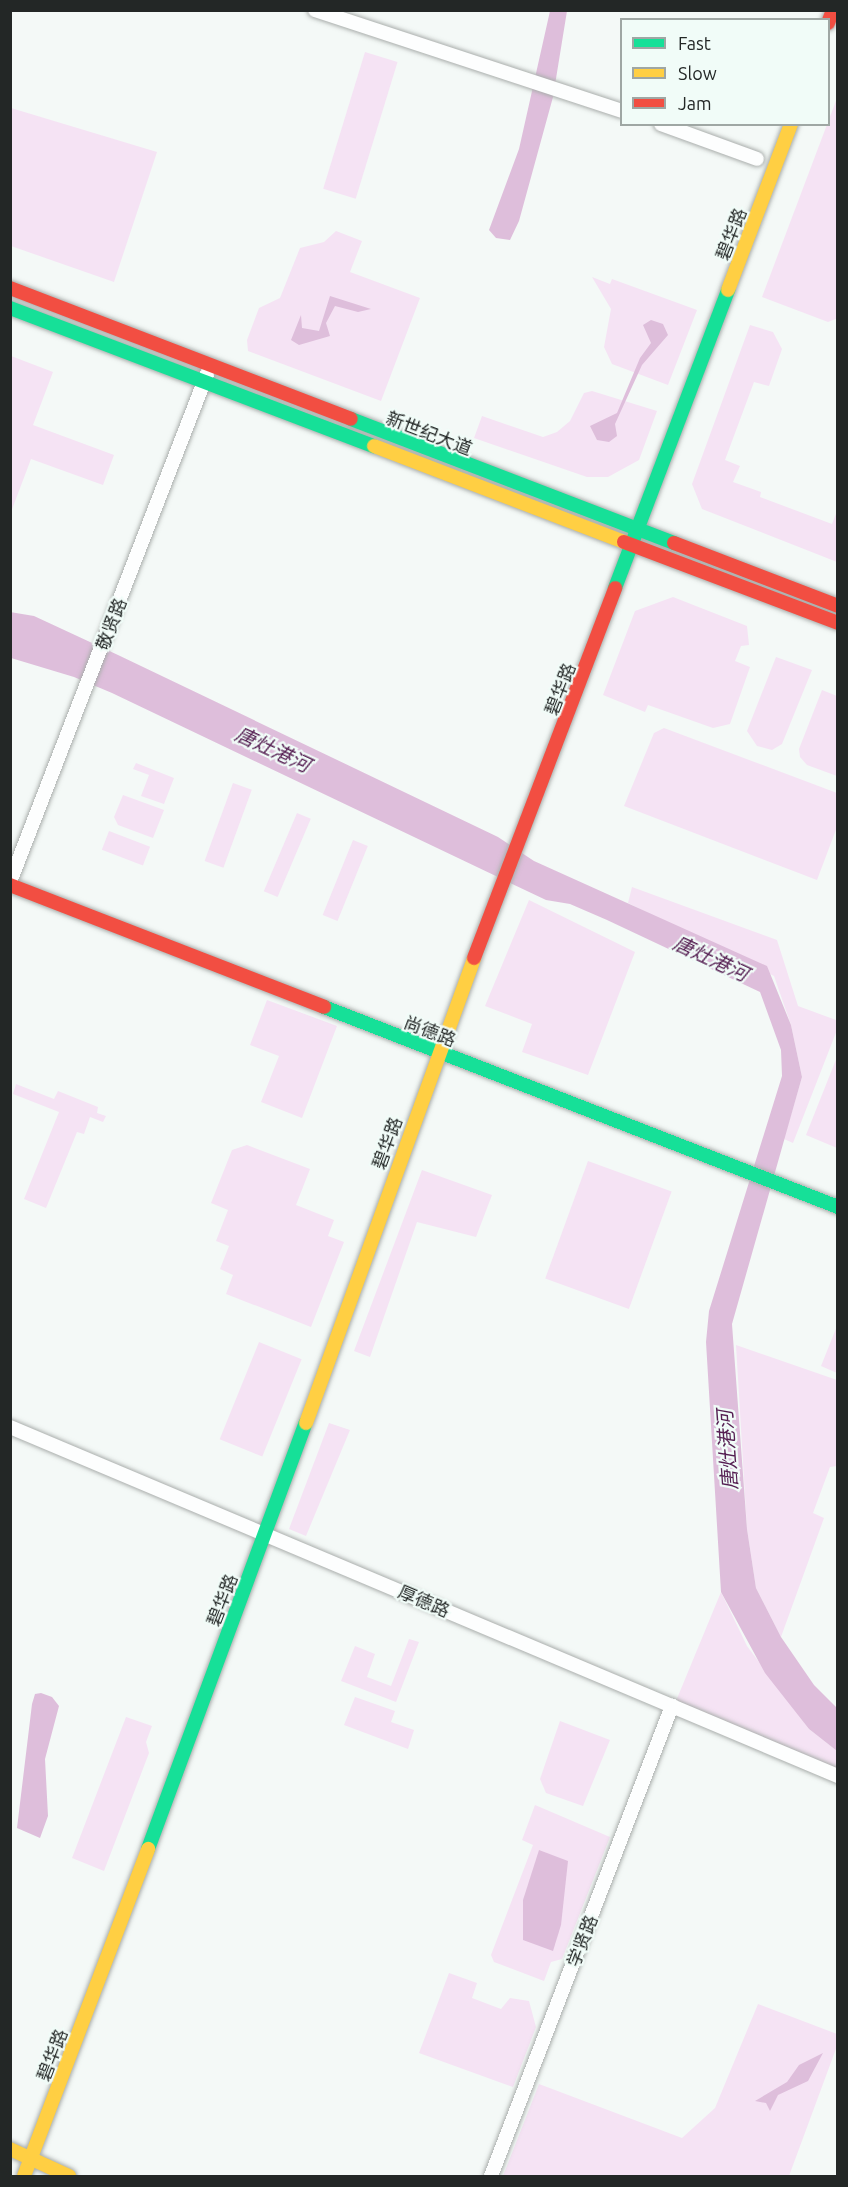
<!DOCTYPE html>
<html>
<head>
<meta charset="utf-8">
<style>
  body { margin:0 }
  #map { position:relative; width:848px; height:2187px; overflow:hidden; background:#f4f9f7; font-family:Ubuntu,"Noto Sans SC",sans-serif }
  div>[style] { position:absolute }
  .green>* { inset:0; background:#f5e3f4; transform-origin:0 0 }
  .water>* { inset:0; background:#debedb }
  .roads { filter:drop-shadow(0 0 2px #aaaeac) drop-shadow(0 0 2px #aaaeac) }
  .street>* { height:14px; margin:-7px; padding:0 7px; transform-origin:7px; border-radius:7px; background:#fdfefe }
  .fast>* { height:14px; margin:-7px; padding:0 7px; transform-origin:7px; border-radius:7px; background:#16e098 }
  .slow>* { height:14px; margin:-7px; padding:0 7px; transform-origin:7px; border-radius:7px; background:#ffcf43 }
  .jam>* { height:14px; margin:-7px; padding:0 7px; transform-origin:7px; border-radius:7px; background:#f24e42 }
  span { translate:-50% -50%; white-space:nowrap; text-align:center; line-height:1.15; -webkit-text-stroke:4.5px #f1fcf8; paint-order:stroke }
  .street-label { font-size:18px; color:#232726 }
  .water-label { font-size:20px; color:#551e52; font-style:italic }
  .frame { position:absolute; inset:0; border:12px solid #232726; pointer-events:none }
  .legend { position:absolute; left:620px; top:18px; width:210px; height:108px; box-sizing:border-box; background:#f1fcf8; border:2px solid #9fa7a4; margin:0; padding:8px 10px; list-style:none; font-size:18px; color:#232726 }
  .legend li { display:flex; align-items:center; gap:12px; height:30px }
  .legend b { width:30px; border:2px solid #9fa7a4 }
</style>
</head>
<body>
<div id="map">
  <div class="green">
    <div style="left:365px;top:52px;width:34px;height:143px;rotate:17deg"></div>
    <div style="clip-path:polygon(837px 98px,838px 318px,828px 322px,762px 297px)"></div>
    <div style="clip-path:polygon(11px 108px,157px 152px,114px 282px,11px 246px)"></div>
    <div style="clip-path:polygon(336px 231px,362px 241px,350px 272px,420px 298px,381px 401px,248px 351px,247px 340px,259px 308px,280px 298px,300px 248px,324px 242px)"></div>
    <div style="clip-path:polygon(592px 277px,610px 284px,612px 279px,697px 310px,668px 385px,612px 364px,604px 347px,611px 309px)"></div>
    <div style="clip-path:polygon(750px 325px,773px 332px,782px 349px,769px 386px,754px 382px,725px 460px,740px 466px,733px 482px,761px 492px,760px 497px,832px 524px,837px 511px,837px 562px,702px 509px,692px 484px)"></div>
    <div style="clip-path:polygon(11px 356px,53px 372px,33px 425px,114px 455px,103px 485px,31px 459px,11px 512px)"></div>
    <div style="clip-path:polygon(592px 391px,657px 411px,639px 460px,608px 477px,587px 477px,474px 438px,482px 416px,543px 437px,557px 432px,570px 421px,584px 393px)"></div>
    <div style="clip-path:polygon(673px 597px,747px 626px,749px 645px,741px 646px,735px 661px,750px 667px,730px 724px,713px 728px,648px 705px,645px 712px,603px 695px,635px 611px)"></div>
    <div style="clip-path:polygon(776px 657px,812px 670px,782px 744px,772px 750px,757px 746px,747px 731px)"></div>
    <div style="clip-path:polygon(822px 690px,837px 696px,837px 776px,807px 765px,800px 757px,799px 749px)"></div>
    <div style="clip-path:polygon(664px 728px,837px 793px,837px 827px,817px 880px,624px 806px,654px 733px)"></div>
    <div style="clip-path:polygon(136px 763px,174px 778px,164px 804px,141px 796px,149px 775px,133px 769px)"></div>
    <div style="left:233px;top:783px;width:20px;height:83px;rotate:20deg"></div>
    <div style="clip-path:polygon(123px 795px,164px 810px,153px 838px,118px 825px,114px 817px)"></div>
    <div style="left:297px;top:813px;width:15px;height:85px;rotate:23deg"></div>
    <div style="left:109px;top:831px;width:44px;height:20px;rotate:21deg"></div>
    <div style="left:353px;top:840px;width:16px;height:81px;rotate:22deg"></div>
    <div style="clip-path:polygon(632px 887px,777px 940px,798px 1006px,836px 1020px,837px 1030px,793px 1143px,784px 1139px,802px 1077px,791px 1025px,774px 976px,628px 903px)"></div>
    <div style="clip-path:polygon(529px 900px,635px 952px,588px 1075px,522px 1052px,532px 1024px,485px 1006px)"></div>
    <div style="clip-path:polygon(267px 1000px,337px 1026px,302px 1118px,261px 1102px,279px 1056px,250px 1045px)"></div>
    <div style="clip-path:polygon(837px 1057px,837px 1148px,806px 1135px)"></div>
    <div style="clip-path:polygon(16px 1084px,54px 1099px,58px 1091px,98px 1107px,97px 1113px,106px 1116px,103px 1122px,90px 1117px,84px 1134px,77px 1132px,46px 1208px,24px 1199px,59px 1112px,13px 1094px)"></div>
    <div style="clip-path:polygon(247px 1145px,310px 1169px,296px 1205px,334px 1220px,328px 1236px,344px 1242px,311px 1327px,226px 1294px,233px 1275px,220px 1269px,229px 1246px,216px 1241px,228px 1210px,211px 1203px,232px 1150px)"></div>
    <div style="left:588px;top:1161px;width:89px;height:125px;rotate:20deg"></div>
    <div style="clip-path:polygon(422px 1170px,492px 1195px,476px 1237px,417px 1222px,370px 1357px,354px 1351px)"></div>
    <div style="clip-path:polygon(837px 1326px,837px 1373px,821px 1366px)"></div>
    <div style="left:259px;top:1342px;width:46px;height:105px;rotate:22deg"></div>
    <div style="clip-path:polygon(736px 1345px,837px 1380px,837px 1466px,830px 1467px,813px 1513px,824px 1518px,781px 1637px,756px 1588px,747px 1529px)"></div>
    <div style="clip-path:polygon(329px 1423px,350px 1430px,306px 1536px,289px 1529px)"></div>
    <div style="clip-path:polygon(721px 1592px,747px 1646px,809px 1729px,837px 1751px,837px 1771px,676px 1701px)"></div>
    <div style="clip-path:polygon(409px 1639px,419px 1642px,396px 1702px,341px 1681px,355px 1646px,375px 1654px,367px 1677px,391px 1686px)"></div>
    <div style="clip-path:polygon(355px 1697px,395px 1711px,391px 1722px,414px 1730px,408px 1749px,344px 1725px)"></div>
    <div style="clip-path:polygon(126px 1717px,152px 1726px,146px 1742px,149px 1753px,104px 1871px,72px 1858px)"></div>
    <div style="clip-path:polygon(560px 1721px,610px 1740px,583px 1806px,546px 1793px,540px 1779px)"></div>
    <div style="clip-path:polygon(535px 1805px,610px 1837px,562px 1959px,551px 1962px,544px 1981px,494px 1962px,491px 1955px,533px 1845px,522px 1840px)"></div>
    <div style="clip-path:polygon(449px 1973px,477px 1983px,472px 1998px,501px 2009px,510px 1998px,529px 2001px,536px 2027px,513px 2087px,419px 2053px)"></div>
    <div style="clip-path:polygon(758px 2004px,837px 2034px,837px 2046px,789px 2176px,503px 2176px,539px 2084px,682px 2138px,715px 2108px)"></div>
  </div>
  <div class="water">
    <div style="clip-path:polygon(550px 11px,567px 11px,553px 97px,519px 221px,510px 240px,496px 238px,489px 230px,519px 149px)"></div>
    <div style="clip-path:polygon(330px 296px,371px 309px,358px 312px,335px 306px,326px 323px,330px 336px,299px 345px,291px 340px,301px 315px,302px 328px,319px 331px)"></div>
    <div style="clip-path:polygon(651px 320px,663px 324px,668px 335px,642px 365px,615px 424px,617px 436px,609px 442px,597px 440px,590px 426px,617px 413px,640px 358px,651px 343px,643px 325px)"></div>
    <div style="clip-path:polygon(10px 612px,34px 616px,118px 655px,498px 837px,534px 861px,767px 966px,791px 1025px,802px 1077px,732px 1324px,747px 1529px,756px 1588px,781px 1637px,814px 1685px,837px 1708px,837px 1751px,809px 1729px,765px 1673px,721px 1592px,706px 1342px,709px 1311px,782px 1076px,781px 1050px,760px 992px,607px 920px,570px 904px,546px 900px,112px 693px,74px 677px,11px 658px)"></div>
    <div style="clip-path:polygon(41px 1693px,52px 1697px,59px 1706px,45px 1759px,48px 1816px,40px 1838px,17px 1828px,32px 1704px,35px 1694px)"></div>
    <div style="clip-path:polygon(539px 1850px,568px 1861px,561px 1925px,553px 1951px,523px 1940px,523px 1900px)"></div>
    <div style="clip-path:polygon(823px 2053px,808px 2081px,778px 2095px,770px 2111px,766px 2103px,755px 2101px,787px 2082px,799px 2065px)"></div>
  </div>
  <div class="roads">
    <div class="street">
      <div style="left:315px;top:10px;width:323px;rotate:18.2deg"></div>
      <div style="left:661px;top:124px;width:102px;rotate:20deg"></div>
      <div style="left:10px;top:882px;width:545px;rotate:-68.8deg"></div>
      <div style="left:10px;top:1427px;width:899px;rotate:22.86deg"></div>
      <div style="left:491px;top:2176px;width:504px;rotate:-68.94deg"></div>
    </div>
    <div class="fast">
      <div style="left:10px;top:308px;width:389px;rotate:20.8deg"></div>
      <div style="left:351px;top:419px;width:346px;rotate:21deg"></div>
      <div style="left:615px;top:588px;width:319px;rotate:-69.2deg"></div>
      <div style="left:324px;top:1007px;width:552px;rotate:21.26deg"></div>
      <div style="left:148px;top:1849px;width:454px;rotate:-69.7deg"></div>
    </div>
    <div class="slow">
      <div style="left:728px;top:290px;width:178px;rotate:-69.2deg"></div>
      <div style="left:374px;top:446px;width:268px;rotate:21deg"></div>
      <div style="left:306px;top:1423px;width:494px;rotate:-70.1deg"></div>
      <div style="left:10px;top:2149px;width:65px;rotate:24.6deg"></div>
      <div style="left:24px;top:2176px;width:350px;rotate:-69.2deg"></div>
    </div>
    <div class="jam">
      <div style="left:828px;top:23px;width:14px;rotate:-69deg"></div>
      <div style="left:10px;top:288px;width:365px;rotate:21deg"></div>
      <div style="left:624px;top:542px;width:229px;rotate:20.7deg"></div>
      <div style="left:674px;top:543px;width:176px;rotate:21deg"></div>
      <div style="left:10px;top:885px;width:337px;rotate:21.2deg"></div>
      <div style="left:474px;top:958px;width:396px;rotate:-69.1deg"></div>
    </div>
  </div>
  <div class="street-label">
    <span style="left:731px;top:234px;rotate:-69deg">碧华路</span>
    <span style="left:429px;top:433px;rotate:21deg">新世纪大道</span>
    <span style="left:111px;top:624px;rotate:-69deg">敬贤路</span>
    <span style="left:560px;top:689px;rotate:-69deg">碧华路</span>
    <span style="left:430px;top:1031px;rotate:21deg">尚德路</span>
    <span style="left:387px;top:1143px;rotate:-70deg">碧华路</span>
    <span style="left:222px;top:1600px;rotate:-69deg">碧华路</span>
    <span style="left:424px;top:1601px;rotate:23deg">厚德路</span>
    <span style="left:582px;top:1941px;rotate:-69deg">学贤路</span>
    <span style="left:52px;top:2055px;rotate:-69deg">碧华路</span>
  </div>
  <div class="water-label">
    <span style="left:273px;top:749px;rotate:25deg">唐灶港河</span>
    <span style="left:711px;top:958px;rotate:25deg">唐灶港河</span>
    <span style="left:727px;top:1450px;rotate:-94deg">唐灶港河</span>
  </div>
  <div class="frame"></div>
  <ul class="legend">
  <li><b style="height:8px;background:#16e098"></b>Fast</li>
  <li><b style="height:8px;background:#ffcf43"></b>Slow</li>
  <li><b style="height:8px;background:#f24e42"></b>Jam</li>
  </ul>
</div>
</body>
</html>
